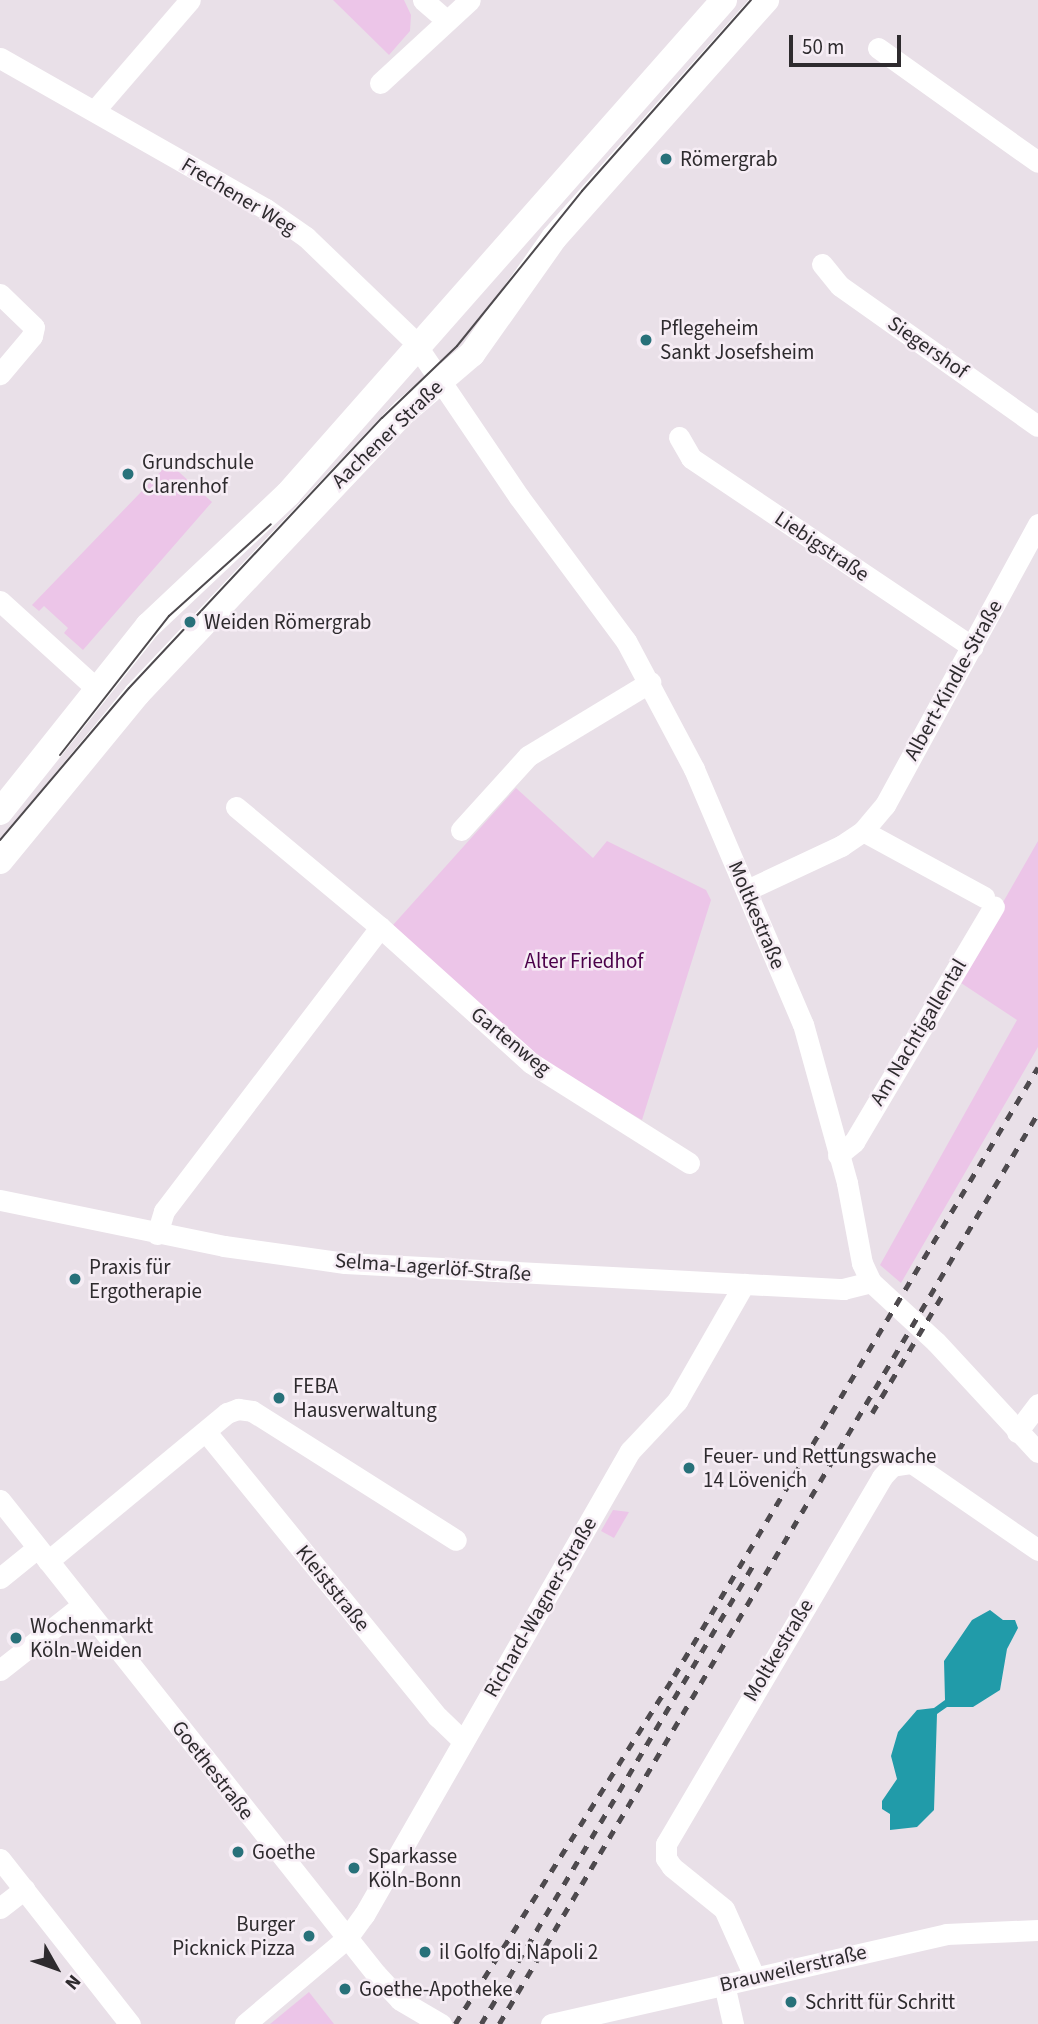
<!DOCTYPE html>
<html>
<head>
<meta charset="utf-8">
<style>
  body { margin:0 }
  #map { position:relative; width:1038px; height:2024px; overflow:hidden; background:#e9e0e8; font-family:"Source Sans 3",sans-serif }
  div>[style] { position:absolute }
  .green>* { inset:0; background:#ecc5e8 }
  .water>* { inset:0; background:#219ba9 }
  .minor>* { height:21px; margin:-10.5px; padding:0 10.5px; transform-origin:10.5px; border-radius:10.5px; background:#fff }
  .major>* { height:26px; margin:-13px; padding:0 13px; transform-origin:13px; border-radius:13px; background:#fff }
  .tram>* { height:2px; margin:-1px; padding:0 1px; transform-origin:1px; border-radius:1px; background:#4e4a4e }
  .rail>* { height:4.5px; margin-top:-2.25px; transform-origin:0; background:repeating-linear-gradient(90deg,#4e4a4e 0 9px,transparent 0 18px) }
  .dots>* { width:19px; height:19px; translate:-50% -50%; box-sizing:border-box; border:4px solid #f6edf5; border-radius:50% }
  span { translate:-50% -50%; white-space:nowrap; text-align:center; line-height:1.15; -webkit-text-stroke:5px #f6edf5; paint-order:stroke }
  .poi-label { font-size:21px; color:#2e2b2e }
  .left { translate:0 -50%; text-align:left }
  .right { translate:-100% -50%; text-align:right }
  .street-label { font-size:21px; color:#2e2b2e }
  .park-label { font-size:21px; color:#4b014a }
  .north { position:absolute; left:21px; top:1933px; width:70px; height:70px; -webkit-text-stroke:5px #f6edf5; paint-order:stroke; rotate:130deg; font-size:19px; font-weight:700; line-height:28px; text-align:center; color:#2e2b2e }
  .north::after { content:''; display:block; margin:auto; width:24px; height:32px; background:#2e2b2e; clip-path:polygon(50% 0,100% 100%,50% 72%,0 100%) }
  .scale { position:absolute; left:789px; top:35px; width:112px; height:32px; box-sizing:border-box; border:4px solid #2e2b2e; border-top:0; padding-left:9px; font-size:21px; line-height:24px; white-space:nowrap; color:#2e2b2e; -webkit-text-stroke:5px #f6edf5; paint-order:stroke }
</style>
</head>
<body>
<div id="map">
  <div class="green">
    <div style="clip-path:polygon(333px 0,404px 0,411px 15px,410px 31px,389px 55px)"></div>
    <div style="clip-path:polygon(169px 463px,212px 502px,83px 650px,64px 633px,68px 628px,44px 606px,39px 611px,32px 605px)"></div>
    <div style="clip-path:polygon(516px 788px,593px 858px,607px 841px,706px 890px,711px 900px,642px 1120px,539px 1060px,393px 925px)"></div>
    <div style="clip-path:polygon(1038px 841px,1038px 1047px,901px 1283px,880px 1265px,1017px 1020px,958px 981px)"></div>
    <div style="clip-path:polygon(613px 1510px,629px 1512px,614px 1538px,601px 1531px)"></div>
    <div style="clip-path:polygon(309px 1992px,334px 2024px,270px 2024px)"></div>
  </div>
  <div class="water">
    <div style="clip-path:polygon(990px 1610px,1003px 1620px,1015px 1620px,1018px 1628px,1007px 1649px,1000px 1690px,973px 1707px,947px 1707px,937px 1714px,934px 1810px,917px 1827px,890px 1830px,890px 1814px,882px 1809px,882px 1801px,897px 1779px,891px 1756px,898px 1732px,917px 1710px,934px 1708px,945px 1700px,944px 1661px,972px 1620px)"></div>
  </div>
  <div class="minor">
    <div style="left:423px;top:0;width:30px;rotate:41deg"></div>
    <div style="left:878px;top:48px;width:196px;rotate:35.5deg"></div>
    <div style="left:0;top:58px;width:306px;rotate:29.6deg"></div>
    <div style="left:266px;top:209px;width:49px;rotate:35deg"></div>
    <div style="left:306px;top:237px;width:147px;rotate:43.9deg"></div>
    <div style="left:412px;top:339px;width:191px;rotate:55.9deg"></div>
    <div style="left:519px;top:497px;width:179px;rotate:53.4deg"></div>
    <div style="left:626px;top:641px;width:145px;rotate:62deg"></div>
    <div style="left:694px;top:769px;width:277px;rotate:66.9deg"></div>
    <div style="left:803px;top:1024px;width:165px;rotate:74.5deg"></div>
    <div style="left:847px;top:1183px;width:81px;rotate:79.4deg"></div>
    <div style="left:862px;top:1263px;width:21px;rotate:65deg"></div>
    <div style="left:871px;top:1282px;width:88px;rotate:42.7deg"></div>
    <div style="left:936px;top:1342px;width:150px;rotate:47.2deg"></div>
    <div style="left:380px;top:83px;width:122px;rotate:-42.7deg"></div>
    <div style="left:95px;top:110px;width:145px;rotate:-49.2deg"></div>
    <div style="left:822px;top:264px;width:28px;rotate:51deg"></div>
    <div style="left:840px;top:286px;width:242px;rotate:35.3deg"></div>
    <div style="left:0;top:294px;width:47px;rotate:44.1deg"></div>
    <div style="left:34px;top:327px;width:9px;rotate:103deg"></div>
    <div style="left:32px;top:336px;width:50px;rotate:130.1deg"></div>
    <div style="left:679px;top:437px;width:24px;rotate:60deg"></div>
    <div style="left:691px;top:458px;width:339px;rotate:33.9deg"></div>
    <div style="left:0;top:601px;width:132px;rotate:42.2deg"></div>
    <div style="left:236px;top:807px;width:187px;rotate:39.8deg"></div>
    <div style="left:461px;top:830px;width:100px;rotate:-47.8deg"></div>
    <div style="left:528px;top:756px;width:143px;rotate:-31.2deg"></div>
    <div style="left:863px;top:831px;width:138px;rotate:28.6deg"></div>
    <div style="left:747px;top:890px;width:104px;rotate:-25.1deg"></div>
    <div style="left:841px;top:846px;width:27px;rotate:-34deg"></div>
    <div style="left:863px;top:831px;width:34px;rotate:-50deg"></div>
    <div style="left:885px;top:805px;width:320px;rotate:-61.4deg"></div>
    <div style="left:838px;top:1155px;width:21px;rotate:-39deg"></div>
    <div style="left:854px;top:1142px;width:274px;rotate:-59.3deg"></div>
    <div style="left:0;top:1200px;width:229px;rotate:11.6deg"></div>
    <div style="left:224px;top:1246px;width:122px;rotate:8deg"></div>
    <div style="left:345px;top:1263px;width:499px;rotate:3deg"></div>
    <div style="left:843px;top:1289px;width:29px;rotate:-14deg"></div>
    <div style="left:157px;top:1234px;width:24px;rotate:-73deg"></div>
    <div style="left:164px;top:1211px;width:357px;rotate:-52.7deg"></div>
    <div style="left:380px;top:927px;width:203px;rotate:42deg"></div>
    <div style="left:531px;top:1063px;width:187px;rotate:32.3deg"></div>
    <div style="left:206px;top:1432px;width:367px;rotate:50.9deg"></div>
    <div style="left:438px;top:1717px;width:35px;rotate:44deg"></div>
    <div style="left:1017px;top:1432px;width:35px;rotate:-53deg"></div>
    <div style="left:0;top:1500px;width:605px;rotate:51.58deg"></div>
    <div style="left:376px;top:1974px;width:35px;rotate:47deg"></div>
    <div style="left:400px;top:2000px;width:48px;rotate:30.3deg"></div>
    <div style="left:48px;top:1561px;width:232px;rotate:-39.6deg"></div>
    <div style="left:227px;top:1413px;width:12px;rotate:-20deg"></div>
    <div style="left:238px;top:1409px;width:14px;rotate:8deg"></div>
    <div style="left:252px;top:1411px;width:241px;rotate:32.3deg"></div>
    <div style="left:0;top:1578px;width:48px;rotate:-39deg"></div>
    <div style="left:0;top:1670px;width:103px;rotate:-38.3deg"></div>
    <div style="left:0;top:1859px;width:210px;rotate:51.8deg"></div>
    <div style="left:0;top:1908px;width:31px;rotate:-38deg"></div>
    <div style="left:754px;top:1976px;width:73px;rotate:-114.1deg"></div>
    <div style="left:724px;top:1909px;width:67px;rotate:-141.1deg"></div>
    <div style="left:672px;top:1867px;width:11px;rotate:-124deg"></div>
    <div style="left:666px;top:1858px;width:14px;rotate:-90deg"></div>
    <div style="left:666px;top:1844px;width:426px;rotate:-59.5deg"></div>
    <div style="left:882px;top:1477px;width:15px;rotate:-48deg"></div>
    <div style="left:892px;top:1466px;width:20px;rotate:-9deg"></div>
    <div style="left:912px;top:1463px;width:153px;rotate:34.6deg"></div>
    <div style="left:724px;top:1984px;width:41px;rotate:77.3deg"></div>
    <div style="left:245px;top:2024px;width:133px;rotate:-40.1deg"></div>
    <div style="left:347px;top:1938px;width:29px;rotate:-54deg"></div>
    <div style="left:364px;top:1915px;width:535px;rotate:-60.18deg"></div>
    <div style="left:630px;top:1451px;width:69px;rotate:-46.8deg"></div>
    <div style="left:677px;top:1401px;width:135px;rotate:-60.2deg"></div>
    <div style="left:551px;top:2024px;width:405px;rotate:-12.8deg"></div>
    <div style="left:946px;top:1934px;width:92px;rotate:-2.5deg"></div>
  </div>
  <div class="major">
    <div style="left:0;top:812px;width:238px;rotate:-51.5deg"></div>
    <div style="left:148px;top:626px;width:192px;rotate:-43.3deg"></div>
    <div style="left:288px;top:494px;width:659px;rotate:-48.57deg"></div>
    <div style="left:0;top:861px;width:216px;rotate:-50.6deg"></div>
    <div style="left:137px;top:694px;width:390px;rotate:-46.6deg"></div>
    <div style="left:405px;top:411px;width:88px;rotate:-40.4deg"></div>
    <div style="left:472px;top:354px;width:142px;rotate:-54.7deg"></div>
    <div style="left:554px;top:238px;width:319px;rotate:-48.3deg"></div>
  </div>
  <div class="tram">
    <div style="left:60px;top:755px;width:177px;rotate:-51.9deg"></div>
    <div style="left:169px;top:616px;width:137px;rotate:-42deg"></div>
    <div style="left:0;top:840px;width:199px;rotate:-49.7deg"></div>
    <div style="left:129px;top:688px;width:370px;rotate:-46.9deg"></div>
    <div style="left:382px;top:418px;width:104px;rotate:-43.8deg"></div>
    <div style="left:457px;top:346px;width:199px;rotate:-51.1deg"></div>
    <div style="left:582px;top:191px;width:255px;rotate:-48.5deg"></div>
  </div>
  <div class="rail">
    <div style="left:872px;top:1413px;width:141px;rotate:-59.2deg"></div>
    <div style="left:455px;top:2024px;width:411px;rotate:-57.8deg"></div>
    <div style="left:674px;top:1676px;width:709px;rotate:-59.13deg"></div>
    <div style="left:481px;top:2024px;width:539px;rotate:-59.35deg"></div>
    <div style="left:499px;top:2024px;width:1059px;rotate:-59.39deg"></div>
  </div>
  <div class="dots">
    <div style="left:666px;top:159px;background:#28717a"></div>
    <div style="left:646px;top:340px;background:#28717a"></div>
    <div style="left:128px;top:474px;background:#28717a"></div>
    <div style="left:190px;top:622px;background:#28717a"></div>
    <div style="left:75px;top:1279px;background:#28717a"></div>
    <div style="left:279px;top:1398px;background:#28717a"></div>
    <div style="left:689px;top:1468px;background:#28717a"></div>
    <div style="left:16px;top:1638px;background:#28717a"></div>
    <div style="left:238px;top:1852px;background:#28717a"></div>
    <div style="left:354px;top:1868px;background:#28717a"></div>
    <div style="left:309px;top:1936px;background:#28717a"></div>
    <div style="left:425px;top:1952px;background:#28717a"></div>
    <div style="left:345px;top:1989px;background:#28717a"></div>
    <div style="left:791px;top:2002px;background:#28717a"></div>
  </div>
  <div class="poi-label">
    <span class="left" style="left:680px;top:159px">Römergrab</span>
    <span class="left" style="left:660px;top:340px">Pflegeheim<br>Sankt Josefsheim</span>
    <span class="left" style="left:142px;top:474px">Grundschule<br>Clarenhof</span>
    <span class="left" style="left:204px;top:622px">Weiden Römergrab</span>
    <span class="left" style="left:89px;top:1279px">Praxis für<br>Ergotherapie</span>
    <span class="left" style="left:293px;top:1398px">FEBA<br>Hausverwaltung</span>
    <span class="left" style="left:703px;top:1468px">Feuer- und Rettungswache<br>14 Lövenich</span>
    <span class="left" style="left:30px;top:1638px">Wochenmarkt<br>Köln-Weiden</span>
    <span class="left" style="left:252px;top:1852px">Goethe</span>
    <span class="left" style="left:368px;top:1868px">Sparkasse<br>Köln-Bonn</span>
    <span class="right" style="left:295px;top:1936px">Burger<br>Picknick Pizza</span>
    <span class="left" style="left:439px;top:1952px">il Golfo di Napoli 2</span>
    <span class="left" style="left:359px;top:1989px">Goethe-Apotheke</span>
    <span class="left" style="left:805px;top:2002px">Schritt für Schritt</span>
  </div>
  <div class="street-label">
    <span style="left:239px;top:196px;rotate:31deg">Frechener Weg</span>
    <span style="left:928px;top:347px;rotate:35deg">Siegershof</span>
    <span style="left:387px;top:434px;rotate:-44deg">Aachener Straße</span>
    <span style="left:822px;top:546px;rotate:34deg">Liebigstraße</span>
    <span style="left:953px;top:680px;rotate:-61deg">Albert-Kindle-Straße</span>
    <span style="left:757px;top:915px;rotate:67deg">Moltkestraße</span>
    <span style="left:918px;top:1032px;rotate:-59deg">Am Nachtigallental</span>
    <span style="left:511px;top:1041px;rotate:39deg">Gartenweg</span>
    <span style="left:433px;top:1267px;rotate:4deg">Selma-Lagerlöf-Straße</span>
    <span style="left:333px;top:1588px;rotate:51deg">Kleiststraße</span>
    <span style="left:540px;top:1607px;rotate:-60deg">Richard-Wagner-Straße</span>
    <span style="left:778px;top:1650px;rotate:-59deg">Moltkestraße</span>
    <span style="left:213px;top:1770px;rotate:52deg">Goethestraße</span>
    <span style="left:793px;top:1968px;rotate:-13deg">Brauweilerstraße</span>
  </div>
  <div class="park-label">
    <span style="left:584px;top:961px">Alter Friedhof</span>
  </div>
  <div class="north">N</div>
  <div class="scale">50 m</div>
</div>
</body>
</html>
